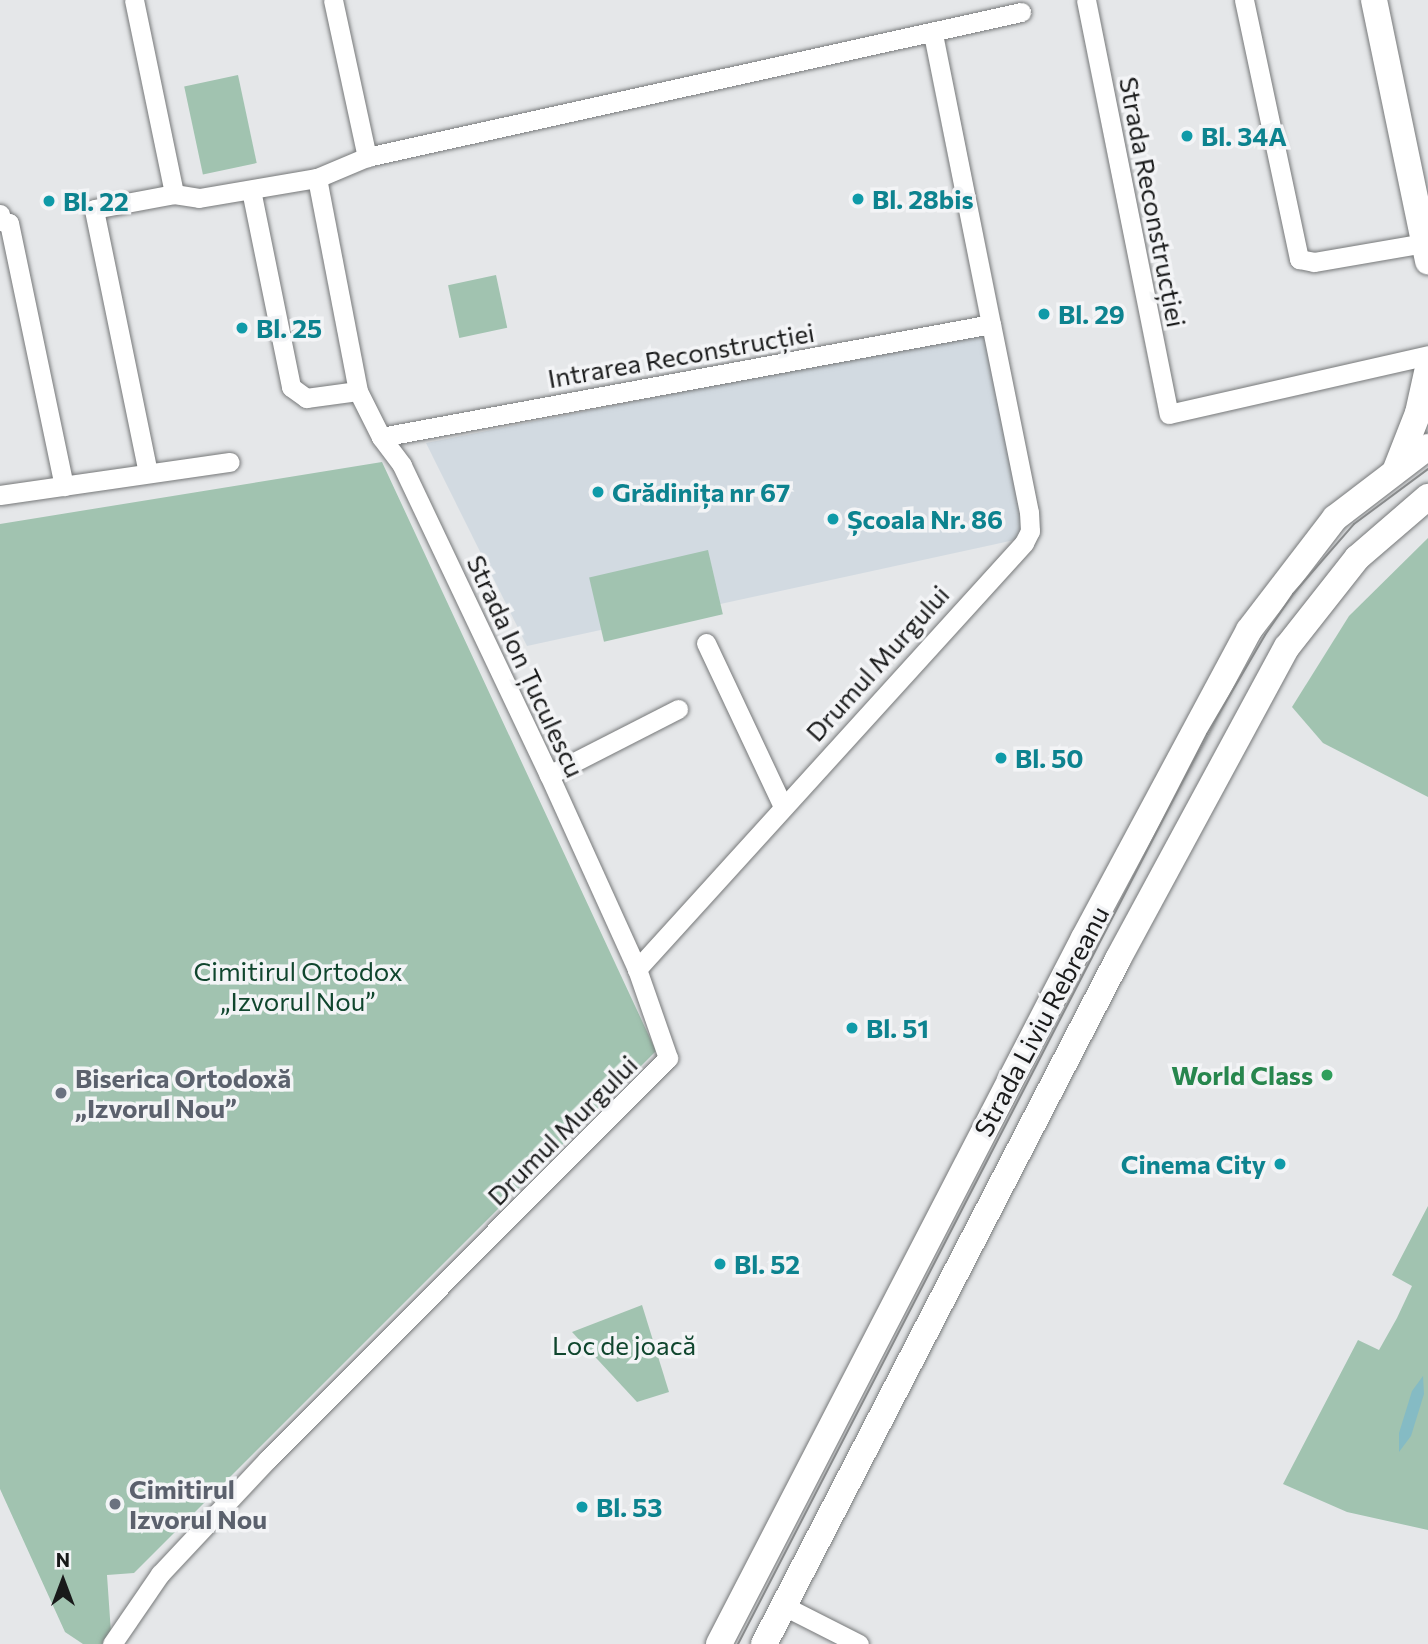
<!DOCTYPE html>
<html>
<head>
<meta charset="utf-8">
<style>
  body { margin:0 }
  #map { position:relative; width:1428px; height:1644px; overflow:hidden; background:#e5e7e9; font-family:Commissioner,sans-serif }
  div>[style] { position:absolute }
  .built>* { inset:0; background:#d2dae1 }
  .green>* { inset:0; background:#a1c3b0; transform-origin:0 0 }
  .water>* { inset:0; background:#85bbc4 }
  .roads { filter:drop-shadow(0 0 2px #767879) drop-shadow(0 0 2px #767879) }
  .street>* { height:19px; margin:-9.5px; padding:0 9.5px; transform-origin:9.5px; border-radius:9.5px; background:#fff }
  .secondary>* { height:26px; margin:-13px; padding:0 13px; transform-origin:13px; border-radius:13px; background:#fff }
  .tram>* { height:2px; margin:-1px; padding:0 1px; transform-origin:1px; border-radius:1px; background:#898b8c }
  .dots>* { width:19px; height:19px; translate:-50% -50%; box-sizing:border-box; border:4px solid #f3f4f6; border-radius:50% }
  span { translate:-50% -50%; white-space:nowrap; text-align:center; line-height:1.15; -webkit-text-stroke:7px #f3f4f6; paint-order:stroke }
  .culture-label { font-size:26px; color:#0d838f; font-weight:700 }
  .left { translate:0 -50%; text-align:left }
  .right { translate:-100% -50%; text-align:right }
  .street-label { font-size:26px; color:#191a1a }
  .park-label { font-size:26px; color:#10462e }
  .leisure-label { font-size:26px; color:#27864d; font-weight:700 }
  .worship-label { font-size:26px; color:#5b616d; font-weight:700 }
  .north { position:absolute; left:28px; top:1546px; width:70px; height:70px; -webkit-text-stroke:5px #f3f4f6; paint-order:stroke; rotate:0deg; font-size:19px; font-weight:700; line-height:28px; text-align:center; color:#191a1a }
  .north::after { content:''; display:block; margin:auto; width:24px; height:32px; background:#191a1a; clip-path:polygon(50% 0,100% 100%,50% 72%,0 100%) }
</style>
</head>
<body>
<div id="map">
  <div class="built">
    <div style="clip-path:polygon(986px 331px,1024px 538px,527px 646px,426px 443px)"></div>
  </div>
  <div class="green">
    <div style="left:238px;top:75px;width:90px;height:55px;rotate:78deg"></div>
    <div style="left:496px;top:275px;width:54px;height:49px;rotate:78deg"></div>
    <div style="clip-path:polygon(382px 462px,656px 1051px,134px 1573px,107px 1575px,111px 1633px,103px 1644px,83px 1644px,65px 1632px,0 1489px,0 524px)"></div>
    <div style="clip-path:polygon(1428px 538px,1428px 797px,1323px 743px,1292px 707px,1349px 616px)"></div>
    <div style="left:708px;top:550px;width:66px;height:122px;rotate:77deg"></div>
    <div style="clip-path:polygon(1428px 1206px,1428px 1530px,1347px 1512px,1283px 1484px,1358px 1340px,1379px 1350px,1397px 1318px,1412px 1286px,1392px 1275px)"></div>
    <div style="clip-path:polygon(642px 1305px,669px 1392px,637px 1402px,572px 1332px)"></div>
  </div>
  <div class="water">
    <div style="clip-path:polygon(1423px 1376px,1424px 1394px,1411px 1436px,1399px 1452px,1399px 1433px,1412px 1391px)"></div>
  </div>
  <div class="roads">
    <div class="street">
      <div style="left:134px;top:0;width:198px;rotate:78.3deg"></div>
      <div style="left:333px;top:0;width:161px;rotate:77.8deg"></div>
      <div style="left:1086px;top:0;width:422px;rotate:78.7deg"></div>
      <div style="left:1169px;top:414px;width:266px;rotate:-12.8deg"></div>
      <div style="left:1244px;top:0;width:265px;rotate:78deg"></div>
      <div style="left:1299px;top:259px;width:15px;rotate:11deg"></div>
      <div style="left:1314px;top:262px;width:112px;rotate:-9.8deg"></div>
      <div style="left:933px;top:34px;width:296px;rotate:78.7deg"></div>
      <div style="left:251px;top:190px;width:201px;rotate:78.5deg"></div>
      <div style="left:291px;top:387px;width:19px;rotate:36deg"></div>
      <div style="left:306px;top:398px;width:52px;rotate:-7.7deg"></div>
      <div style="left:0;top:214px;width:7px;rotate:82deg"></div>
      <div style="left:1px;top:221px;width:8px;rotate:14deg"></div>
      <div style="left:9px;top:223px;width:269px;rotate:78.2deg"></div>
      <div style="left:381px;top:437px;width:620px;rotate:-10.49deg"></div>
      <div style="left:991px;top:324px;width:192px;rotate:78.6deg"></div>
      <div style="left:1029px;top:512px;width:19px;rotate:87deg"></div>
      <div style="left:1030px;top:531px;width:13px;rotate:117deg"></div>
      <div style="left:1024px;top:543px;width:576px;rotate:132.25deg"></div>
      <div style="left:148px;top:473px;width:269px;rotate:-101.6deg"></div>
      <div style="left:94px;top:209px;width:81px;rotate:-10.6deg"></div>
      <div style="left:174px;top:194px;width:25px;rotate:9deg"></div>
      <div style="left:199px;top:198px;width:120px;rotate:-9.6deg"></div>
      <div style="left:317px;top:178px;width:54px;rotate:-22.8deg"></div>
      <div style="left:367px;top:157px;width:670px;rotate:-12.5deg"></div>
      <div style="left:0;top:495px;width:232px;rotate:-8.2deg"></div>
      <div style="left:706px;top:643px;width:181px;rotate:64.8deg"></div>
      <div style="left:549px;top:775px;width:145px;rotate:-27.1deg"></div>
      <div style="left:784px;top:1606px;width:84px;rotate:26.9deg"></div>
      <div style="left:112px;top:1644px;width:85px;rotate:-55.6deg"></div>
      <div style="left:160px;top:1574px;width:156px;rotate:-46.8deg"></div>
      <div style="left:267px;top:1460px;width:568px;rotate:-45.07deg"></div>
      <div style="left:668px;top:1058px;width:94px;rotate:-109.2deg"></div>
      <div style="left:637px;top:969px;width:213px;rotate:-114.4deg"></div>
      <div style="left:549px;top:775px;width:343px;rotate:-115.4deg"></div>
      <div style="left:402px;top:465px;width:35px;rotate:-127deg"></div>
      <div style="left:381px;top:437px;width:51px;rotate:-116.6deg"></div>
      <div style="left:358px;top:391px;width:217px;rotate:-100.9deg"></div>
    </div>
    <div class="secondary">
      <div style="left:1374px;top:0;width:267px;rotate:78.3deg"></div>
      <div style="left:1396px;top:469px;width:60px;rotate:-68.6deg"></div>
      <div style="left:1418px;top:413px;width:46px;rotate:-77.5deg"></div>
      <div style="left:719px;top:1644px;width:795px;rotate:-62.66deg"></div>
      <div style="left:1084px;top:938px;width:349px;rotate:-61.8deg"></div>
      <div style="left:1249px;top:630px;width:141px;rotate:-52.5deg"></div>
      <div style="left:1335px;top:518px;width:117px;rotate:-37.4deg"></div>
      <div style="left:764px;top:1644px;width:771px;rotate:-62.67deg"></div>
      <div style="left:1118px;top:959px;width:355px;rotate:-61.6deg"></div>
      <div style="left:1287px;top:647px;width:113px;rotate:-51.8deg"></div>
      <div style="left:1357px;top:558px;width:94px;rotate:-40.7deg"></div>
    </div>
  </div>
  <div class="tram">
    <div style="left:738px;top:1644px;width:1024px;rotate:-62.73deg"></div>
    <div style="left:1207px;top:734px;width:115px;rotate:-59.6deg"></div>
    <div style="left:1265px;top:635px;width:50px;rotate:-55.7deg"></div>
    <div style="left:1293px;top:594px;width:93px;rotate:-48.9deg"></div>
    <div style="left:1354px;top:524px;width:92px;rotate:-36.6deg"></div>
  </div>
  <div class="dots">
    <div style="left:1187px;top:136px;background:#0f9aa8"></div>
    <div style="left:858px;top:199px;background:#0f9aa8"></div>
    <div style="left:49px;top:201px;background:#0f9aa8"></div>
    <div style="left:1044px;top:314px;background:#0f9aa8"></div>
    <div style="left:242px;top:328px;background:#0f9aa8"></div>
    <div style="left:598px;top:492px;background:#0f9aa8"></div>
    <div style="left:833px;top:519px;background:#0f9aa8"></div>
    <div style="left:1001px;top:758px;background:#0f9aa8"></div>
    <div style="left:852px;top:1028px;background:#0f9aa8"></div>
    <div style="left:1327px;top:1075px;background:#2e9e5b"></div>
    <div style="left:61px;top:1093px;background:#6b7280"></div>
    <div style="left:1280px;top:1164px;background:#0f9aa8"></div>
    <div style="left:720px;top:1264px;background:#0f9aa8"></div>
    <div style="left:115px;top:1504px;background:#6b7280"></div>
    <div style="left:582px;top:1507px;background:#0f9aa8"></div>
  </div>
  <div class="culture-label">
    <span class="left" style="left:1201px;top:136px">Bl. 34A</span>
    <span class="left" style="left:872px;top:199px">Bl. 28bis</span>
    <span class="left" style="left:63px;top:201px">Bl. 22</span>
    <span class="left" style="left:1058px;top:314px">Bl. 29</span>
    <span class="left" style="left:256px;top:328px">Bl. 25</span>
    <span class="left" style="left:612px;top:492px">Grădinița nr 67</span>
    <span class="left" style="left:847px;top:519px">Școala Nr. 86</span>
    <span class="left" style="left:1015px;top:758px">Bl. 50</span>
    <span class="left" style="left:866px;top:1028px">Bl. 51</span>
    <span class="right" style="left:1266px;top:1164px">Cinema City</span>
    <span class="left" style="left:734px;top:1264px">Bl. 52</span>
    <span class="left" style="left:596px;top:1507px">Bl. 53</span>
  </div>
  <div class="street-label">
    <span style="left:1153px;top:202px;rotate:79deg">Strada Reconstrucției</span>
    <span style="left:681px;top:355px;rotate:-10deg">Intrarea Reconstrucției</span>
    <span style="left:877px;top:663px;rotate:-48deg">Drumul Murgului</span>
    <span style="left:526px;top:666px;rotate:65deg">Strada Ion Țuculescu</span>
    <span style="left:1041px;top:1021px;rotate:-62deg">Strada Liviu Rebreanu</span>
    <span style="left:562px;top:1130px;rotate:-45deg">Drumul Murgului</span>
  </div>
  <div class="park-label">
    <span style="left:298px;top:986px">Cimitirul Ortodox<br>„Izvorul Nou”</span>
    <span style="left:624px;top:1345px">Loc de joacă</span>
  </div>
  <div class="leisure-label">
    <span class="right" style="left:1313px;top:1075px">World Class</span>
  </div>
  <div class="worship-label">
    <span class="left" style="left:75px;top:1093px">Biserica Ortodoxă<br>„Izvorul Nou”</span>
    <span class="left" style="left:129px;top:1504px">Cimitirul<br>Izvorul Nou</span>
  </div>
  <div class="north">N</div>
</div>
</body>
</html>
